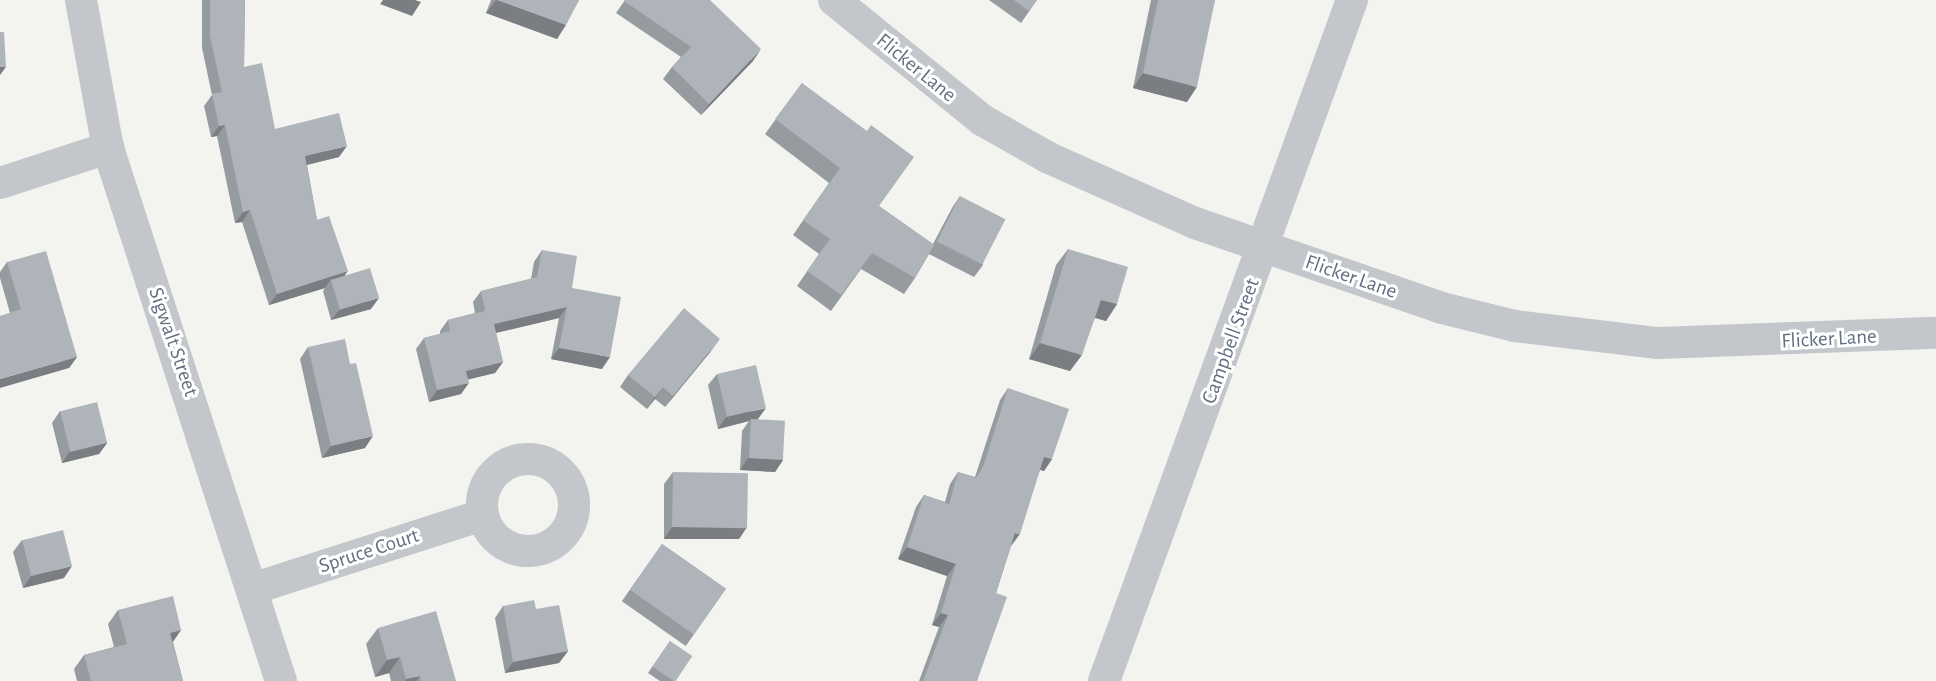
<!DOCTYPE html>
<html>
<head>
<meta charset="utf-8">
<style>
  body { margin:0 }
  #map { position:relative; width:1936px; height:681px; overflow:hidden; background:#f3f4ef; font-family:"Alegreya Sans",sans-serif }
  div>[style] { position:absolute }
  .street>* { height:32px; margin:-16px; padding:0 16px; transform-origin:16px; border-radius:16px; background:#c3c6ca }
  .street>.ring { margin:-16px; padding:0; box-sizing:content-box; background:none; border:32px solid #c3c6ca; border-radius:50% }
  .wall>* { inset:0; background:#969ba0; transform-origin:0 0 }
  .shaded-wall>* { inset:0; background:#7a7e82 }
  .building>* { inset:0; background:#aeb4ba; transform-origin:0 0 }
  span { translate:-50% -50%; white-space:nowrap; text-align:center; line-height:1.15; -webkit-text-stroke:6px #fff; paint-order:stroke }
  .street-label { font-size:21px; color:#617082 }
</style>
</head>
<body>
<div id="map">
  <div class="street">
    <div style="left:81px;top:0;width:150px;rotate:79.7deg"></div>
    <div style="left:108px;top:148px;width:560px;rotate:72.02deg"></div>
    <div style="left:834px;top:0;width:191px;rotate:39deg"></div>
    <div style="left:982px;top:120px;width:77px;rotate:29.6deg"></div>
    <div style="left:1049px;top:158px;width:160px;rotate:24deg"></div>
    <div style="left:1195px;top:223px;width:261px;rotate:19deg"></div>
    <div style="left:1442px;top:308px;width:75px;rotate:13.9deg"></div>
    <div style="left:1515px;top:326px;width:144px;rotate:6.8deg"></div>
    <div style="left:1658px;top:343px;width:278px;rotate:-2.1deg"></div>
    <div style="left:0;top:183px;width:114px;rotate:-18deg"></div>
    <div class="ring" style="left:482px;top:459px;width:60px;height:60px"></div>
    <div style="left:255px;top:588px;width:239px;rotate:-17.8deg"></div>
    <div style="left:1104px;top:681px;width:725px;rotate:-69.99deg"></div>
  </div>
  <div class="wall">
    <div style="clip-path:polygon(202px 0,245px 0,244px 67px,275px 129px,339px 157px,307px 165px,317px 220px,345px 275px,371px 309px,331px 320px,323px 291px,325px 288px,269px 305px,242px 222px,235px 223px,217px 136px,211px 137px,204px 106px,212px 95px,202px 48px)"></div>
    <div style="clip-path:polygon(491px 0,579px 0,557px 39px,486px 13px)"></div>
    <div style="clip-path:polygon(625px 0,753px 61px,701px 115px,663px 79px,672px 67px,681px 57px,616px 13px)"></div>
    <div style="clip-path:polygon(989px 0,1037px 0,1021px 23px)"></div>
    <div style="clip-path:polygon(1151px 0,1215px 0,1187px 102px,1133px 88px)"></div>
    <div style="clip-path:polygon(802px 83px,879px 206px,933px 244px,952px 208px,960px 196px,983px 265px,974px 277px,929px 254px,915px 278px,904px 294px,861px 269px,831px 311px,797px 286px,819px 254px,793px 235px,829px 183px,765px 134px)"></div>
    <div style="clip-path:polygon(1068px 249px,1117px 304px,1106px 321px,1095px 318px,1070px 371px,1029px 359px,1056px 265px)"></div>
    <div style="clip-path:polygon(542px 250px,572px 288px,602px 369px,551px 359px,559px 318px,496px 333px,503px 362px,495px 373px,468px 379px,461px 394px,429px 402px,416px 349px,424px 338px,440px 334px,440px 331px,448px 320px,475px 313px,473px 302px,481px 291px,531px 279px,534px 262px)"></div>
    <div style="clip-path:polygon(7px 262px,77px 357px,69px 368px,10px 313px,0 278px,0 272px)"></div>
    <div style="clip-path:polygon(308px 347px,365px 448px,322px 458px,300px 359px)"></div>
    <div style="clip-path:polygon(711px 351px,665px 407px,655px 399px,647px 409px,620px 387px,628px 375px)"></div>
    <div style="clip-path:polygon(717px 374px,758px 419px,783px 460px,775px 472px,740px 470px,742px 431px,749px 421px,718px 429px,708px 385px)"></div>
    <div style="clip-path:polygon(1008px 388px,1052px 459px,1044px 471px,1040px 470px,1011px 546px,996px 593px,977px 681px,919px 681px,939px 627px,932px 625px,947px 576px,898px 559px,916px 507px,924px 495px,945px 502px,950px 484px,958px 472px,975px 477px,1000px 400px)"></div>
    <div style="clip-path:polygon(60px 411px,107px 443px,99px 454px,62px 463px,52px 423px)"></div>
    <div style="clip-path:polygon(673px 472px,747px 527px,739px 539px,664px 539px,664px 484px)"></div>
    <div style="clip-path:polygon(22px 540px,64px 578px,23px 588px,13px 552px)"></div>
    <div style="left:662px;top:544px;width:78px;height:70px;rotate:35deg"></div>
    <div style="clip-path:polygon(503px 606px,536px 609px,568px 651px,559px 663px,505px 673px,495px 618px)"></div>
    <div style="clip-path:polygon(118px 610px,181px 630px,173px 642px,183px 681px,77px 681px,74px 669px,84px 655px,114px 647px,108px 624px)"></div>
    <div style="clip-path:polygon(378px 628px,456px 681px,391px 681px,389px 673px,375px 677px,366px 644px)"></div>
    <div style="clip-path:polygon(670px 641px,675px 681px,660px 681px,648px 673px)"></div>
  </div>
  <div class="shaded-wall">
    <div style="clip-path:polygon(383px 0,415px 0,421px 2px,412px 16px,380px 4px)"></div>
    <div style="clip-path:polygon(496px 0,497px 0,566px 25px,557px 39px,486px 13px)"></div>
    <div style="clip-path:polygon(761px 49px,753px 61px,701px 115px,709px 104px)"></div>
    <div style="clip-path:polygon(0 67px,6px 67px,0 75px)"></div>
    <div style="clip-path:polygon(1143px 73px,1197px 87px,1187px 102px,1133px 88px)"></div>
    <div style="clip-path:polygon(225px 125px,217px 136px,211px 137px,219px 126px)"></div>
    <div style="clip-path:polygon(347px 146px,339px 157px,297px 167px,305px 156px)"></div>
    <div style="clip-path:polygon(250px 210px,242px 222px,235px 223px,243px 212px)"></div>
    <div style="clip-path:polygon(348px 271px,339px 283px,331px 279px,325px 288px,269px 305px,277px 294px)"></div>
    <div style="clip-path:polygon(379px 298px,371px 309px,331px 320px,340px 309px)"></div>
    <div style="clip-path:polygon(1101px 300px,1117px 304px,1106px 321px,1090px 316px)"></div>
    <div style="clip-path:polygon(567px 307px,559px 318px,486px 335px,494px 324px)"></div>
    <div style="clip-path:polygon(720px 339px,711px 351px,665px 407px,673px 396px)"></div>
    <div style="clip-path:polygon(1040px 343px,1082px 355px,1070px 371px,1029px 359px)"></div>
    <div style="clip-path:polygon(559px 348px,610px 357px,602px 369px,551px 359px)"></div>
    <div style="clip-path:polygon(77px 357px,69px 368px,0 388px,0 379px)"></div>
    <div style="clip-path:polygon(503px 362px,495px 373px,458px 382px,466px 371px)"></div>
    <div style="clip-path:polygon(469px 383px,461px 394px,429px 402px,437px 390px)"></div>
    <div style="clip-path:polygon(663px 387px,655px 399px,647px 409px,655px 397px)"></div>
    <div style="clip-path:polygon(766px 408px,758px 419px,751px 419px,749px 421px,718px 429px,726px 417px)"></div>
    <div style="clip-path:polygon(373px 436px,365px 448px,322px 458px,331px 446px)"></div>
    <div style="clip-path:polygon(107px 443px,99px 454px,62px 463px,70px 451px)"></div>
    <div style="clip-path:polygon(1044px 457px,1052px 459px,1044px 471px,1035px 468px)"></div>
    <div style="clip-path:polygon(748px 458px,783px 460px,775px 472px,740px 470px)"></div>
    <div style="clip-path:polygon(672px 527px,747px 527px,739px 539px,664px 539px)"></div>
    <div style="clip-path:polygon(1015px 533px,1020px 534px,1011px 546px,1006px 545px)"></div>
    <div style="clip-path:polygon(907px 547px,956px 564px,947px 576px,898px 559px)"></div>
    <div style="clip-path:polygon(72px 566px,64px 578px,23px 588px,31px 576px)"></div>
    <div style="clip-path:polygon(941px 613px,948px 615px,939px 627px,932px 625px)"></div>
    <div style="clip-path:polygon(181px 630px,171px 644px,170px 633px)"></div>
    <div style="clip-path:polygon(568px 651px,559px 663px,505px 673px,513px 662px)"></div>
    <div style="clip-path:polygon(400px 657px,389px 673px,375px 677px,387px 660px)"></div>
    <div style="clip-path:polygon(420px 676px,416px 681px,405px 681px,406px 679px)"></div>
  </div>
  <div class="building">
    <div style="clip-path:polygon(210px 0,245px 0,244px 67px,262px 63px,275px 129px,339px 113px,347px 146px,305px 156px,317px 220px,329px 216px,348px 271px,277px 294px,250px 210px,243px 212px,225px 125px,219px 126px,212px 94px,222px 92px,210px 36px)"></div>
    <div style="clip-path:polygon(497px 0,579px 0,566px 25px)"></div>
    <div style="clip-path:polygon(625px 0,710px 0,761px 49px,709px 104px,672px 67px,691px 47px,624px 1px)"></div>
    <div style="clip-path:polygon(1014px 0,1037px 0,1029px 11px)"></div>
    <div style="clip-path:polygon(1158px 0,1215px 0,1197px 87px,1143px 73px)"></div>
    <div style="clip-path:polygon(0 32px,4px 32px,6px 67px,0 67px)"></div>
    <div style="clip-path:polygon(802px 83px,867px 131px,871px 125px,914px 157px,879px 206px,934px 245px,915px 278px,872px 253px,841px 295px,807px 271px,830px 239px,803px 220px,840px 168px,775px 119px)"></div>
    <div style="left:960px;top:196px;width:51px;height:51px;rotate:27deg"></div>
    <div style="clip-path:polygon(1068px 249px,1128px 267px,1117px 304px,1101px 300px,1082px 355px,1040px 343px)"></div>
    <div style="clip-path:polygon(542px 250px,577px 256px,572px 288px,621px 297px,610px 357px,559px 348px,567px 307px,494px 324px,503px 362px,466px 371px,469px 383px,437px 390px,424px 338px,450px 331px,448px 320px,485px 311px,481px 291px,537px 277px)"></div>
    <div style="clip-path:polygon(46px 251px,77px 357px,0 379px,0 316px,21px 309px,7px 262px)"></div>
    <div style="left:370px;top:268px;width:31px;height:41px;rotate:73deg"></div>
    <div style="clip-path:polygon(684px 308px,720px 339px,673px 396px,663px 387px,655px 397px,628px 375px)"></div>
    <div style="clip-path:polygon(345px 339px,350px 364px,356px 363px,373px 436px,331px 446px,308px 347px)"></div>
    <div style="left:756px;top:365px;width:44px;height:40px;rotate:77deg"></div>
    <div style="clip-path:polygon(1008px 388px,1069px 409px,1052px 459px,1044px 457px,1020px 534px,1015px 533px,996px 593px,1007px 597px,977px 681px,923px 681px,948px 615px,941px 613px,956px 564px,907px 547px,924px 495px,949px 504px,958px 472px,976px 478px,983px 467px)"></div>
    <div style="left:97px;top:402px;width:42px;height:38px;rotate:76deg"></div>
    <div style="left:751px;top:419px;width:34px;height:39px;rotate:3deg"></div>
    <div style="left:673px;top:472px;width:75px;height:55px;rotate:1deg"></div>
    <div style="left:63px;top:530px;width:37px;height:42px;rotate:76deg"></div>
    <div style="left:662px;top:544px;width:78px;height:56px;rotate:35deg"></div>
    <div style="clip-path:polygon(173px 596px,181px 630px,170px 633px,183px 681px,91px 681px,84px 655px,127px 644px,118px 610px)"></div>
    <div style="clip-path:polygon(534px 600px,536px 609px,559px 605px,568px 651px,513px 662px,503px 606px)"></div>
    <div style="clip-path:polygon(436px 611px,456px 681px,421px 681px,420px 676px,406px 679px,400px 657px,387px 660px,378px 628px)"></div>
    <div style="left:670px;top:641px;width:27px;height:31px;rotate:34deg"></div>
  </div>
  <div class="street-label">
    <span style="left:916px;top:68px;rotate:39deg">Flicker Lane</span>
    <span style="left:1351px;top:277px;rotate:19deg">Flicker Lane</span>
    <span style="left:1829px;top:339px;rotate:-3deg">Flicker Lane</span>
    <span style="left:1231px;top:341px;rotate:-70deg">Campbell Street</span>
    <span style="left:173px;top:342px;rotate:71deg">Sigwalt Street</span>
    <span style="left:369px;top:551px;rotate:-18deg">Spruce Court</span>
  </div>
</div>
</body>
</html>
